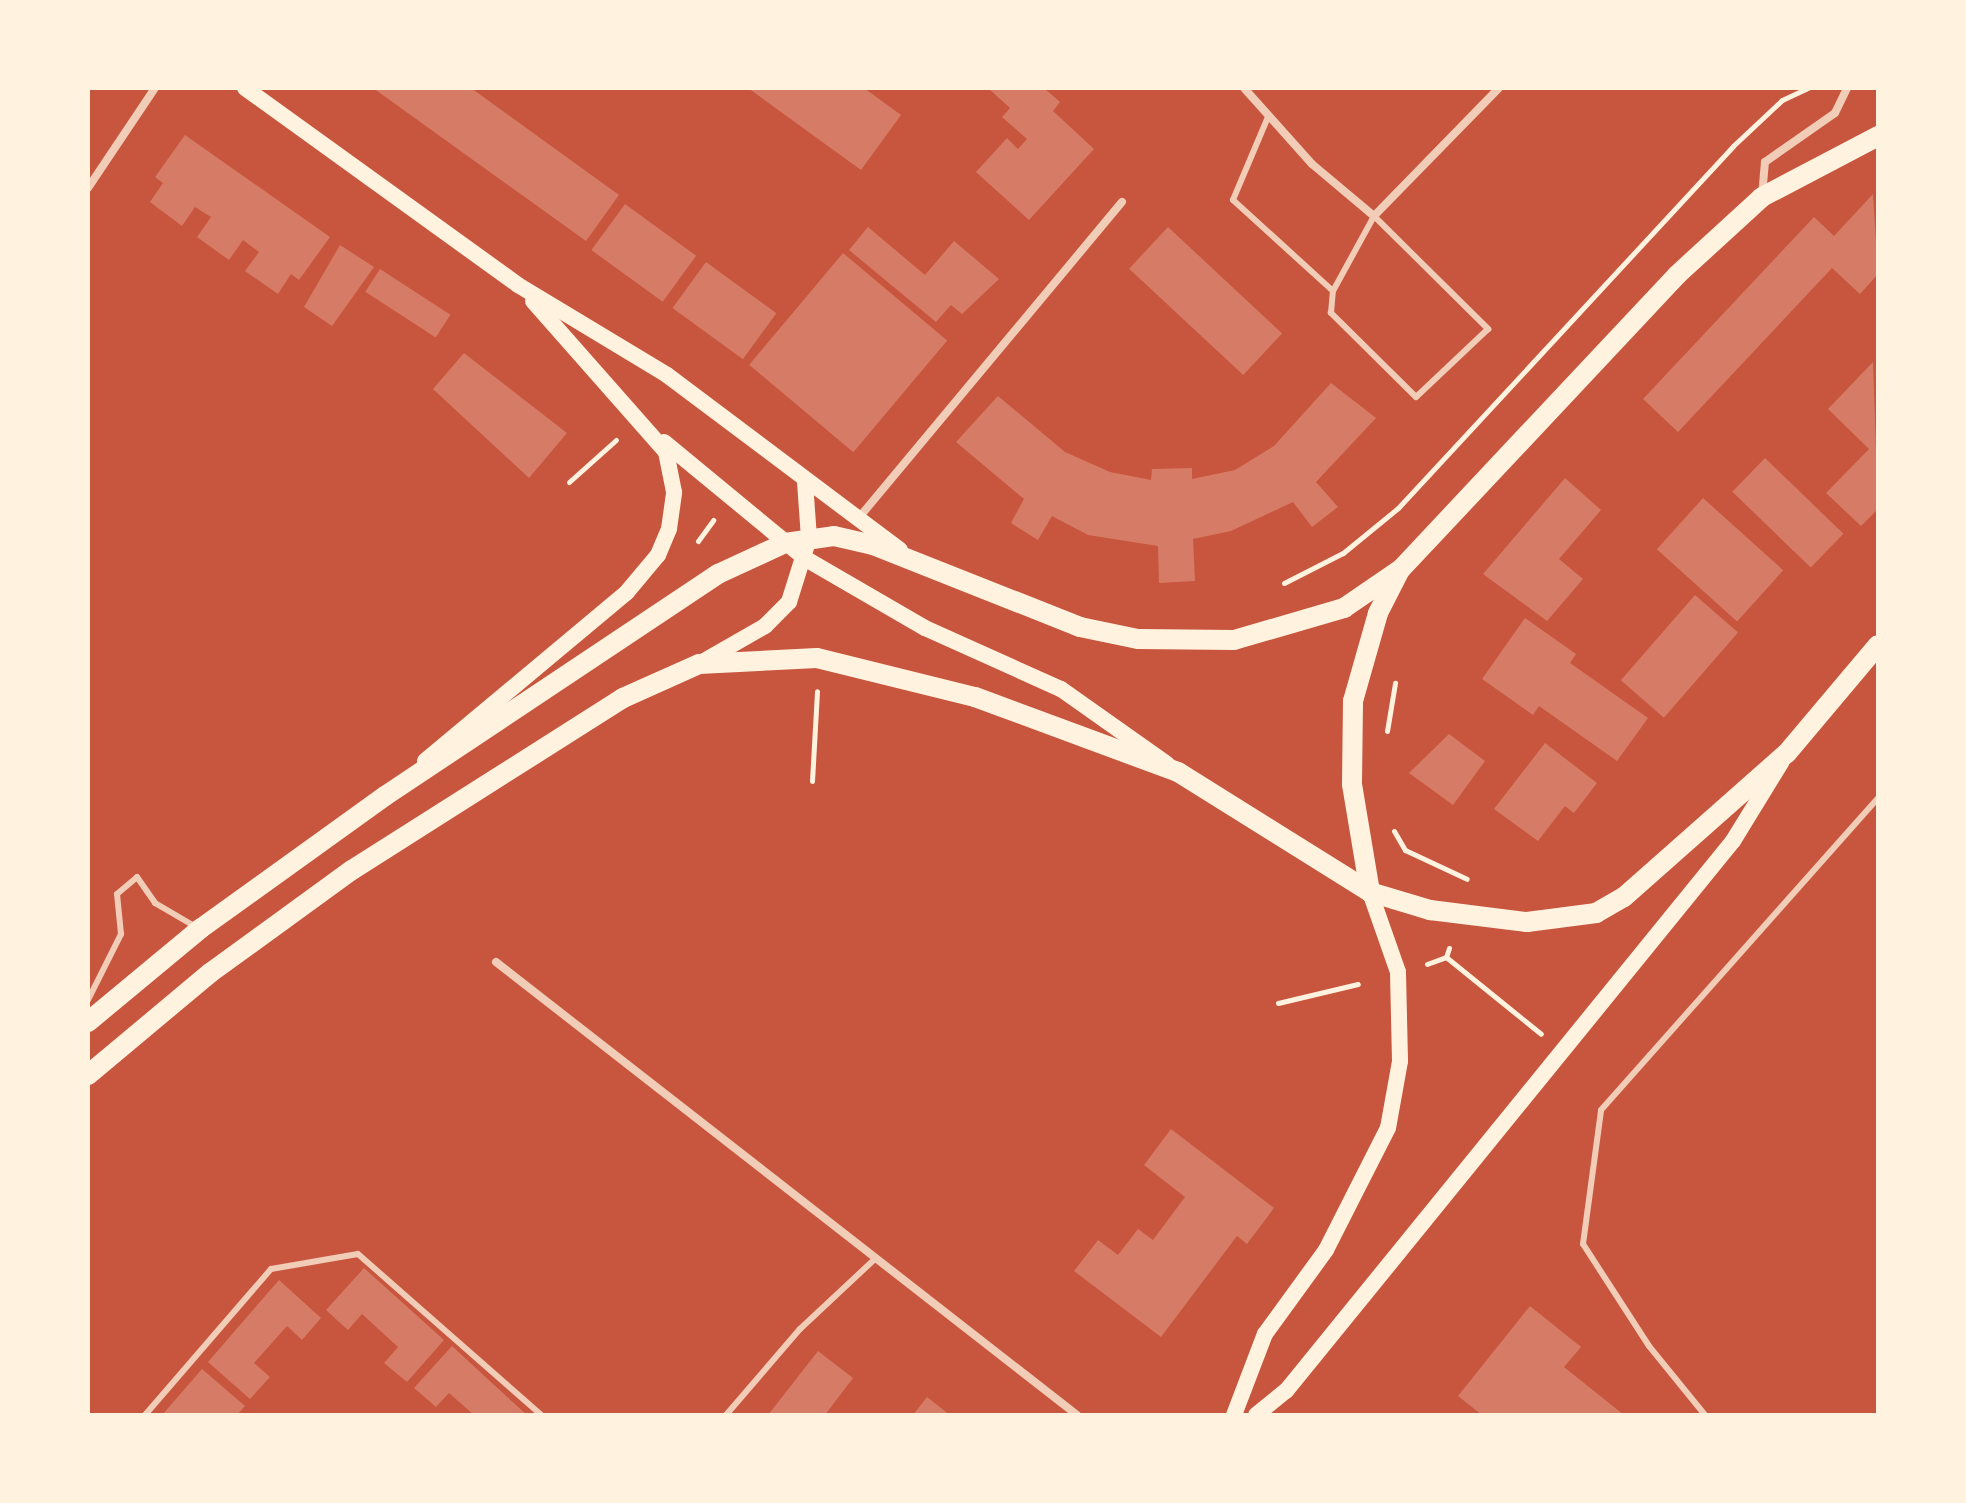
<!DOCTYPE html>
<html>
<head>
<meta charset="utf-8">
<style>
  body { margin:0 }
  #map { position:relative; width:1966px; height:1503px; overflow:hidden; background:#c8553d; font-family:"Noto Sans",sans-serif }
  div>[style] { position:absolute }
  .building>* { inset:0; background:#d67c66; transform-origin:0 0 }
  .path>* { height:5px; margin:-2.5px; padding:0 2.5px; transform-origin:2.5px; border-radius:2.5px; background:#fff3e0 }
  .service>* { height:6px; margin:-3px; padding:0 3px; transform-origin:3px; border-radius:3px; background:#f1ccb7 }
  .minor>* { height:8px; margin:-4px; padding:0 4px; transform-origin:4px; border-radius:4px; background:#f1ccb7 }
  .secondary>* { height:16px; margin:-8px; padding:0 8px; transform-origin:8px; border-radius:8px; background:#fff3e0 }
  .primary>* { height:20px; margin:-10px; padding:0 10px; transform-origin:10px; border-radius:10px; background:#fff3e0 }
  span { translate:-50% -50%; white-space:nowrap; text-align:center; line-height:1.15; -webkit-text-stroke:6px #fff3e0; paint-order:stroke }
  .frame { position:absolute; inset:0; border:90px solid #fff3e0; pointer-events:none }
</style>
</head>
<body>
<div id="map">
  <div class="building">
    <div style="clip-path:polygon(373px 88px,471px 88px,619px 195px,586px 241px)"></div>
    <div style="clip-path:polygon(748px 88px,864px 88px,901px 115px,861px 170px)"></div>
    <div style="clip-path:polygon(988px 88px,1044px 88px,1060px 102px,1053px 111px,1094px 149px,1029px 220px,976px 172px,1007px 138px,1018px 149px,1027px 139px,1002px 117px,1010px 108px)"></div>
    <div style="clip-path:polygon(185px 135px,330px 237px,299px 280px,291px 274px,278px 294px,245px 271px,259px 252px,243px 240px,229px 260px,197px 237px,211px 217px,195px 207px,182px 226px,150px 202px,163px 183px,155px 177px)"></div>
    <div style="clip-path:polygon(1873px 194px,1878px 274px,1860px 294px,1832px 268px,1678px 432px,1643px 399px,1814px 217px,1834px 236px)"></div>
    <div style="left:625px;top:204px;width:88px;height:57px;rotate:36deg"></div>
    <div style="clip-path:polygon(868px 227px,925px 275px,954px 241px,999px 279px,962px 314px,951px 305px,936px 322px,849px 250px)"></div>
    <div style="left:1168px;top:227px;width:156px;height:57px;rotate:43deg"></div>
    <div style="clip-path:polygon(340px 245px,374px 267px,332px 326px,304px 307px)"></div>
    <div style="left:843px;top:253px;width:136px;height:146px;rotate:40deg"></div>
    <div style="left:706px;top:262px;width:87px;height:57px;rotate:36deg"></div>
    <div style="left:380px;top:269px;width:84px;height:27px;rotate:33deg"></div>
    <div style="clip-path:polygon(464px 353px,567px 433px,529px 478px,433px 389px)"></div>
    <div style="clip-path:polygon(1873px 362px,1878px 509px,1861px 526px,1826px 493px,1869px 449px,1828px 409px)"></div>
    <div style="clip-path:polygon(1331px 383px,1376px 418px,1316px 482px,1338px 507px,1312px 527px,1293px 502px,1231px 531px,1193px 539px,1195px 581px,1159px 583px,1158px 546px,1088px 535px,1052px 516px,1038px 540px,1011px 523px,1024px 499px,956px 442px,998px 396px,1065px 452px,1110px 472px,1151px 480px,1152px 469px,1192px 468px,1192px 479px,1235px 470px,1274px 446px)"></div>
    <div style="left:1765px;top:458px;width:109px;height:47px;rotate:44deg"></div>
    <div style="clip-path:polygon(1565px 478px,1601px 510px,1559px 559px,1583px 579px,1547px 621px,1483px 574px)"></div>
    <div style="left:1703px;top:498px;width:108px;height:69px;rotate:42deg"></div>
    <div style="left:1695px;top:595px;width:57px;height:113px;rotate:41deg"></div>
    <div style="clip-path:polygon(1525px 618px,1576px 654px,1570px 663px,1648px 718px,1617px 761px,1539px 706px,1533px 715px,1482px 679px)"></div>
    <div style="clip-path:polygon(1449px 734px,1485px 761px,1453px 805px,1409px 773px)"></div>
    <div style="clip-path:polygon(1545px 743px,1597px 783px,1574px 813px,1565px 806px,1538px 841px,1494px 809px)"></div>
    <div style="clip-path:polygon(1171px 1129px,1274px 1208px,1247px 1244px,1237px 1236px,1161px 1337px,1074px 1271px,1098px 1240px,1118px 1255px,1138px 1229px,1153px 1240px,1185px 1197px,1144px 1165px)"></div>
    <div style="clip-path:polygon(364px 1268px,444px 1340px,407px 1382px,384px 1363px,398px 1347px,362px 1314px,348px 1330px,326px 1310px)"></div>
    <div style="clip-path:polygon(279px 1280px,321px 1318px,302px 1340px,287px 1326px,254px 1363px,270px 1377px,250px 1399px,208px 1362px)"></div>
    <div style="clip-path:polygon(1530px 1306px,1581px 1347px,1564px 1367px,1624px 1415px,1482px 1415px,1458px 1396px)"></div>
    <div style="clip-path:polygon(452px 1346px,492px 1383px,527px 1415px,474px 1415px,449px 1393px,436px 1407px,414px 1388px)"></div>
    <div style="clip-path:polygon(818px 1351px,853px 1378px,825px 1415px,768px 1415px)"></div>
    <div style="clip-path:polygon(202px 1369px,245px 1406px,237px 1415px,162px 1415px)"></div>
    <div style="clip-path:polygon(927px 1397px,950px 1415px,913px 1415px)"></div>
  </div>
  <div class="path">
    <div style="left:569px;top:482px;width:63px;rotate:-41.8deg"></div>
    <div style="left:698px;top:541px;width:26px;rotate:-54deg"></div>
    <div style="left:1284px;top:583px;width:66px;rotate:-27deg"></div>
    <div style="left:1343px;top:553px;width:71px;rotate:-39.3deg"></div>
    <div style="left:1398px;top:508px;width:493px;rotate:-47.2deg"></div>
    <div style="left:1733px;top:146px;width:67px;rotate:-43.2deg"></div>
    <div style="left:1782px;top:100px;width:29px;rotate:-25deg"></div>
    <div style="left:1387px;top:731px;width:49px;rotate:-80.5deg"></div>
    <div style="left:812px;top:781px;width:90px;rotate:-86.8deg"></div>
    <div style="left:1394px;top:831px;width:22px;rotate:60deg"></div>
    <div style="left:1405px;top:850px;width:68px;rotate:25.1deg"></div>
    <div style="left:1449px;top:948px;width:9px;rotate:108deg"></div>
    <div style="left:1446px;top:957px;width:122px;rotate:39deg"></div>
    <div style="left:1427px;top:964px;width:20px;rotate:-20deg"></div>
    <div style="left:1278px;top:1003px;width:82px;rotate:-13.4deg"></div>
  </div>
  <div class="service">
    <div style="left:1268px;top:117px;width:90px;rotate:112.9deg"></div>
    <div style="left:1233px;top:200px;width:135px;rotate:42.3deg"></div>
    <div style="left:1374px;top:216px;width:161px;rotate:44.7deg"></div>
    <div style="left:1488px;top:329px;width:99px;rotate:136.6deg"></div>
    <div style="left:1416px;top:397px;width:120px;rotate:-135.3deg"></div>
    <div style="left:1331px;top:313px;width:22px;rotate:-85deg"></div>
    <div style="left:1333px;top:291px;width:85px;rotate:-61.3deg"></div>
    <div style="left:88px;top:1000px;width:74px;rotate:-63.4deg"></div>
    <div style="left:121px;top:934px;width:40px;rotate:-95.7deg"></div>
    <div style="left:117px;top:894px;width:26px;rotate:-40deg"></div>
    <div style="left:137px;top:877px;width:32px;rotate:55deg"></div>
    <div style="left:155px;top:903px;width:48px;rotate:30.3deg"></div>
    <div style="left:145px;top:1415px;width:193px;rotate:-49.2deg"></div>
    <div style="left:271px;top:1269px;width:88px;rotate:-9.8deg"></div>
    <div style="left:358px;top:1254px;width:244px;rotate:41.3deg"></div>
    <div style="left:726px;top:1415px;width:113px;rotate:-49.3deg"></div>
    <div style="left:800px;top:1329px;width:104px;rotate:-43.1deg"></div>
    <div style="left:1705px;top:1415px;width:89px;rotate:-129.1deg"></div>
    <div style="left:1649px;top:1346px;width:121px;rotate:-122.9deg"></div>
    <div style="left:1583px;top:1244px;width:135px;rotate:-82.3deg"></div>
    <div style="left:1601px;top:1110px;width:417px;rotate:-48.4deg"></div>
  </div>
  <div class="minor">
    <div style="left:1244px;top:88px;width:102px;rotate:48.2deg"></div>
    <div style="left:1312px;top:164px;width:81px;rotate:40deg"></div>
    <div style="left:1374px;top:216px;width:179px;rotate:-45.7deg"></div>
    <div style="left:88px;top:188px;width:120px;rotate:-56.2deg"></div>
    <div style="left:1762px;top:196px;width:34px;rotate:-85deg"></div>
    <div style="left:1765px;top:162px;width:85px;rotate:-35deg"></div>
    <div style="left:1835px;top:113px;width:28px;rotate:-64deg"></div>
    <div style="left:857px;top:520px;width:414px;rotate:-50.2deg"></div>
    <div style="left:496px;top:962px;width:737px;rotate:37.94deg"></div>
  </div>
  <div class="secondary">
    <div style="left:245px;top:88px;width:337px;rotate:35.8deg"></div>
    <div style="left:518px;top:285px;width:174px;rotate:31.1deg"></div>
    <div style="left:667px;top:375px;width:291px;rotate:36.9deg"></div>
    <div style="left:664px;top:442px;width:184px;rotate:39.5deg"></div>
    <div style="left:806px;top:559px;width:138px;rotate:30.1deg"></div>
    <div style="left:925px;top:628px;width:149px;rotate:24.2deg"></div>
    <div style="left:1061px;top:689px;width:130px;rotate:35.3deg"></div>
    <div style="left:699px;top:664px;width:76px;rotate:-29.9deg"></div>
    <div style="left:765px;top:626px;width:34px;rotate:-45deg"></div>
    <div style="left:789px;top:602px;width:67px;rotate:-72.6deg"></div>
    <div style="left:809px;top:538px;width:56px;rotate:-94.1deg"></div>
    <div style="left:425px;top:761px;width:263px;rotate:-39.9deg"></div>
    <div style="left:627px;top:592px;width:48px;rotate:-50deg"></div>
    <div style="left:658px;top:555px;width:28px;rotate:-67deg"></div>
    <div style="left:669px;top:529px;width:37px;rotate:-82deg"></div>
    <div style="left:674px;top:492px;width:41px;rotate:-101.3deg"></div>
    <div style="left:666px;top:452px;width:201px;rotate:-131.4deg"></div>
    <div style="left:1234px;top:1415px;width:87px;rotate:-69.1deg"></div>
    <div style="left:1265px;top:1334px;width:104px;rotate:-54deg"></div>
    <div style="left:1326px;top:1250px;width:137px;rotate:-63.1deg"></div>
    <div style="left:1388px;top:1128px;width:68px;rotate:-79.8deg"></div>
    <div style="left:1400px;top:1061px;width:89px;rotate:-91.3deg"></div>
    <div style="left:1398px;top:972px;width:85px;rotate:-109.3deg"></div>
    <div style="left:1256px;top:1415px;width:38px;rotate:-39deg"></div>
    <div style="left:1286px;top:1391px;width:709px;rotate:-50.9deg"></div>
    <div style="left:1733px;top:841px;width:92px;rotate:-58.4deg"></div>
  </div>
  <div class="primary">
    <div style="left:1370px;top:892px;width:109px;rotate:-99.5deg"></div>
    <div style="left:1352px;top:784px;width:83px;rotate:-89.3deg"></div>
    <div style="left:1353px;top:701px;width:91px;rotate:-74.1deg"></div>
    <div style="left:1378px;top:613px;width:46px;rotate:-62.9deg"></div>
    <div style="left:88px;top:1022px;width:146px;rotate:-39.7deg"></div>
    <div style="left:200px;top:929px;width:228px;rotate:-35.7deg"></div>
    <div style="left:385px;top:796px;width:400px;rotate:-33.7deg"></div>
    <div style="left:718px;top:574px;width:74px;rotate:-24.8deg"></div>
    <div style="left:785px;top:543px;width:49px;rotate:-8.1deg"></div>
    <div style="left:834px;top:536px;width:40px;rotate:13deg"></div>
    <div style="left:873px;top:545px;width:223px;rotate:21.6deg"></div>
    <div style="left:1080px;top:627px;width:59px;rotate:11.7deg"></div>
    <div style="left:1138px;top:639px;width:96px;rotate:0.6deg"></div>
    <div style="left:1234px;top:640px;width:115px;rotate:-16.2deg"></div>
    <div style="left:1344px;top:608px;width:69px;rotate:-34.4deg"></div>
    <div style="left:1401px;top:569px;width:403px;rotate:-46.8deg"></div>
    <div style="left:1677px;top:275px;width:115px;rotate:-42.5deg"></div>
    <div style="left:1762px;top:197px;width:131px;rotate:-27.7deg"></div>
    <div style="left:88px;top:1075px;width:159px;rotate:-39.9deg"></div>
    <div style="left:210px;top:973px;width:175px;rotate:-36deg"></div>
    <div style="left:352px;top:870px;width:321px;rotate:-32.4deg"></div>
    <div style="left:623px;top:698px;width:83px;rotate:-24.1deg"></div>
    <div style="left:699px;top:664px;width:118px;rotate:-2.9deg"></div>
    <div style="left:817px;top:658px;width:163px;rotate:13.9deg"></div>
    <div style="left:975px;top:697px;width:216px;rotate:20.3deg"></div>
    <div style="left:1178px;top:772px;width:226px;rotate:32deg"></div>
    <div style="left:1370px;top:892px;width:63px;rotate:16.7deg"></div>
    <div style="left:1430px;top:910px;width:98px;rotate:7.1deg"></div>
    <div style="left:1527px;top:922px;width:70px;rotate:-7.4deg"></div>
    <div style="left:1596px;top:913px;width:32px;rotate:-30deg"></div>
    <div style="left:1624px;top:897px;width:217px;rotate:-41.5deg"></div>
    <div style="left:1787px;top:753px;width:141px;rotate:-49.9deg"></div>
  </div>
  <div class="frame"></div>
</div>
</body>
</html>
